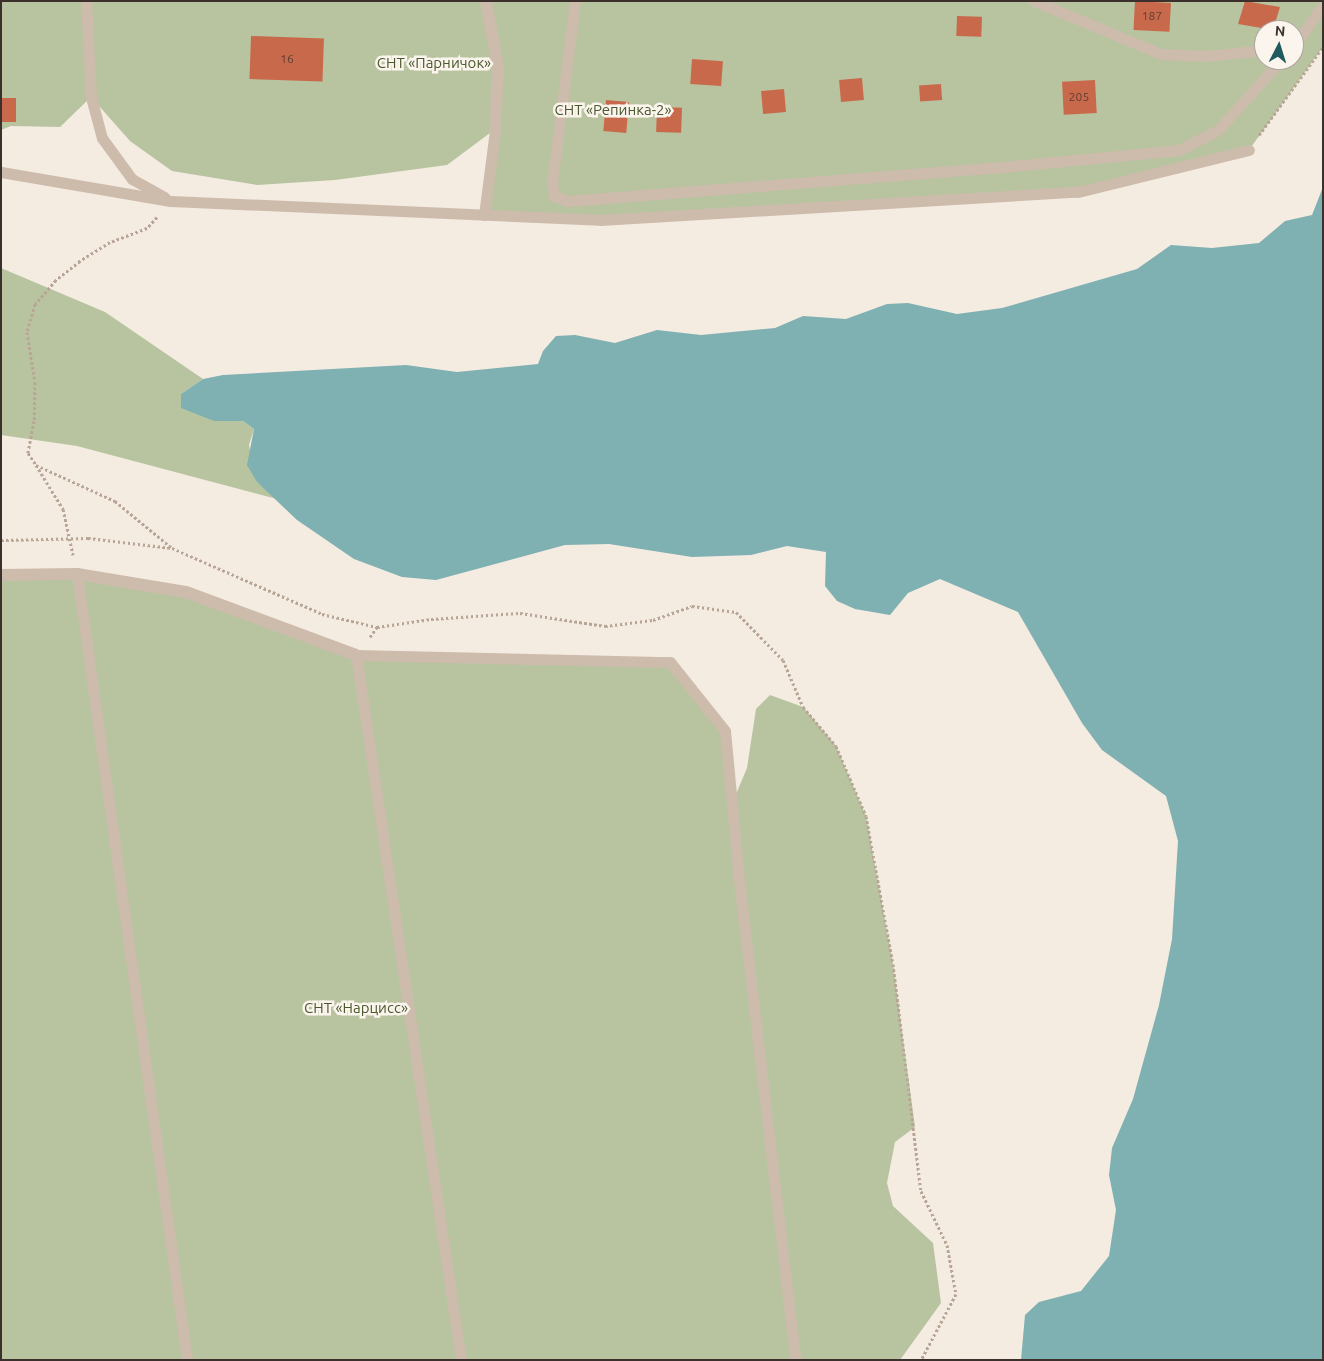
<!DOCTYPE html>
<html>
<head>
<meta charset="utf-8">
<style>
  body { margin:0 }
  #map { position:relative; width:1324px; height:1361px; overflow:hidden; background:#f4ebe1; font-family:Ubuntu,sans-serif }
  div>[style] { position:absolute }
  .green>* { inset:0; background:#b8c4a0 }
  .water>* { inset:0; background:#7fb0b2 }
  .building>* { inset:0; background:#c8694b; transform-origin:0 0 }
  .path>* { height:3px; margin-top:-1.5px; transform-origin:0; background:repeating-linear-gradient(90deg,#b9a596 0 2.5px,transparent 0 5px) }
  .lane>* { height:11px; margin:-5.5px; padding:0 5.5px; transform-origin:5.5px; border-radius:5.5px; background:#cdbbac }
  .street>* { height:12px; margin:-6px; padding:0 6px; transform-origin:6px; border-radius:6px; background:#cdbbac }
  span { translate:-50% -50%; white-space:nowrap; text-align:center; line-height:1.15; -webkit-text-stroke:5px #fbf5ee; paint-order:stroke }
  .number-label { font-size:12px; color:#5e3e33 }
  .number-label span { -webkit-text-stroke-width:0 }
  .park-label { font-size:15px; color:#4a5a2e }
  .frame { position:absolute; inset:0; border:2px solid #3b302b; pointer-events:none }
  .north { position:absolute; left:1254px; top:20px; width:50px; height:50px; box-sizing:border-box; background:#fbf5ee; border:1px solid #aea6a0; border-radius:50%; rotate:5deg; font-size:14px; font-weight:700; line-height:20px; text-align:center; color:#3b302b }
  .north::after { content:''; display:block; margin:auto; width:18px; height:22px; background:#1f5a5e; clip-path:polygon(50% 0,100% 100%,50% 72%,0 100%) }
</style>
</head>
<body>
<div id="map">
  <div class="green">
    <div style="clip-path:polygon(evenodd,1px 1px,1323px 1px,1323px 47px,1249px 150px,1078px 192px,600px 220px,484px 215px,494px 130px,447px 165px,335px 180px,257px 185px,172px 171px,130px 141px,91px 97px,60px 127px,11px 126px,1px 130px,1px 1px,1264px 30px,1294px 30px,1294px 60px,1264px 60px,1264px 30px)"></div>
    <div style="clip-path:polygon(1px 268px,105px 312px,203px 379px,181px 394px,214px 421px,243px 421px,254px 429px,249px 445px,257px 482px,277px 499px,77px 446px,1px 435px)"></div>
    <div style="clip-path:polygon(77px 574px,186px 592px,356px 655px,670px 662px,725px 731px,734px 799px,747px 768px,756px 709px,770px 695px,803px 707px,836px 746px,866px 816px,893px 964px,915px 1127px,895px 1142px,887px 1183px,893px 1206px,933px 1243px,941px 1303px,900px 1360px,1px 1360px,1px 575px)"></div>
  </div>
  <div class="water">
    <div style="clip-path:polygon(1323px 187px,1323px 1360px,1021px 1360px,1025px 1315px,1039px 1302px,1081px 1291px,1109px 1256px,1116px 1210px,1109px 1175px,1112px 1148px,1133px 1099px,1159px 1005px,1172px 939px,1178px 841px,1166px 796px,1102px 750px,1082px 723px,1018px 612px,940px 579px,908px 593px,890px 615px,855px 609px,837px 601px,825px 586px,826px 552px,787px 546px,751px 555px,692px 557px,609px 544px,565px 545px,436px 580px,402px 577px,354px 559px,297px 520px,257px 482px,247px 465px,254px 429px,243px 421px,214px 421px,181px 408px,181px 394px,203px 379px,223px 375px,406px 365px,457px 372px,538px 364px,543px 351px,556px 336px,575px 335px,615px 343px,657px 330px,701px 335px,775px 328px,803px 316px,846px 319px,887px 304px,908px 303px,957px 314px,1002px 308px,1137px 269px,1171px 245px,1212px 248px,1259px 243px,1285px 221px,1312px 215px)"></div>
  </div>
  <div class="building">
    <div style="left:1135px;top:1px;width:36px;height:29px;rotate:3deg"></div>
    <div style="clip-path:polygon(1245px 1px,1280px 7px,1273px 30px,1238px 24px)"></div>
    <div style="left:957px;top:16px;width:25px;height:20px;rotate:2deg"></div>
    <div style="left:251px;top:36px;width:73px;height:43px;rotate:2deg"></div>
    <div style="left:692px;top:59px;width:31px;height:25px;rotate:4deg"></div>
    <div style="left:862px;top:78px;width:22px;height:23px;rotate:85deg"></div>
    <div style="left:1095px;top:80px;width:33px;height:33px;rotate:87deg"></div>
    <div style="left:941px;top:84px;width:16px;height:22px;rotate:86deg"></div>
    <div style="left:784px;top:89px;width:23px;height:23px;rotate:85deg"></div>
    <div style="left:1px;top:98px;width:15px;height:24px"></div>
    <div style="left:606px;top:100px;width:23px;height:31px;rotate:5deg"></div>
    <div style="left:657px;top:107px;width:25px;height:25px;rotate:2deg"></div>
  </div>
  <div class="path">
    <div style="left:1259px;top:135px;width:109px;rotate:-54deg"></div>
    <div style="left:157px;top:217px;width:15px;rotate:132deg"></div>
    <div style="left:147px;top:228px;width:40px;rotate:159deg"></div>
    <div style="left:110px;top:242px;width:36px;rotate:148deg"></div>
    <div style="left:80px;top:261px;width:31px;rotate:142deg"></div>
    <div style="left:56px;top:280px;width:32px;rotate:131deg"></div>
    <div style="left:35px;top:304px;width:29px;rotate:106deg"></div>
    <div style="left:27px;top:332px;width:51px;rotate:80.9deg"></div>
    <div style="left:35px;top:382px;width:39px;rotate:91deg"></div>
    <div style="left:34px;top:421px;width:33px;rotate:101deg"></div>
    <div style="left:28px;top:453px;width:14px;rotate:56deg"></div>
    <div style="left:36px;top:465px;width:87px;rotate:24.5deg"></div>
    <div style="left:115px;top:501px;width:74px;rotate:39.5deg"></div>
    <div style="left:36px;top:465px;width:52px;rotate:58.5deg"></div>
    <div style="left:63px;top:509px;width:47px;rotate:77.7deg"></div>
    <div style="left:1px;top:540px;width:87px;rotate:-1.3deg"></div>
    <div style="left:88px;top:538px;width:85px;rotate:6.8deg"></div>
    <div style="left:172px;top:548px;width:164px;rotate:23.7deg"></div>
    <div style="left:322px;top:614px;width:57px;rotate:13.3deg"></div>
    <div style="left:370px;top:637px;width:12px;rotate:-55deg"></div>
    <div style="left:377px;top:627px;width:55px;rotate:-8.4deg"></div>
    <div style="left:431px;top:619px;width:89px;rotate:-3.9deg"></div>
    <div style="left:520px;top:613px;width:86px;rotate:8.7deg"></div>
    <div style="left:605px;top:626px;width:48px;rotate:-7.1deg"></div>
    <div style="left:653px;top:620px;width:41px;rotate:-19.7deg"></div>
    <div style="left:692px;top:606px;width:44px;rotate:7.8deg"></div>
    <div style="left:736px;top:612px;width:67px;rotate:45.6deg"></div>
    <div style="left:783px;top:660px;width:51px;rotate:66.9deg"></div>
    <div style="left:803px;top:707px;width:51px;rotate:49.8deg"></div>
    <div style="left:836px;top:746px;width:76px;rotate:66.8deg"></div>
    <div style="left:866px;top:816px;width:150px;rotate:79.7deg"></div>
    <div style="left:893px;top:964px;width:229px;rotate:83deg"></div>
    <div style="left:921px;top:1191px;width:60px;rotate:64.3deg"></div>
    <div style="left:947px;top:1245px;width:50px;rotate:79.6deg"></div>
    <div style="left:956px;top:1294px;width:75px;rotate:117.9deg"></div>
  </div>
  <div class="lane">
    <div style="left:86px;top:1px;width:96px;rotate:87deg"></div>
    <div style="left:91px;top:97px;width:42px;rotate:75deg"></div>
    <div style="left:102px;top:138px;width:51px;rotate:53.8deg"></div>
    <div style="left:132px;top:179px;width:37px;rotate:29deg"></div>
    <div style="left:575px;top:1px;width:182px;rotate:97.2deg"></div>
    <div style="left:552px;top:182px;width:14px;rotate:82deg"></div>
    <div style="left:554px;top:196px;width:15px;rotate:20deg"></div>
    <div style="left:568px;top:201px;width:425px;rotate:-4.5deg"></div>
    <div style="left:992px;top:168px;width:188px;rotate:-5.5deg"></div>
    <div style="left:1179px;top:150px;width:44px;rotate:-27.1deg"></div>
    <div style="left:1218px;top:130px;width:94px;rotate:-48deg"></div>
    <div style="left:1034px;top:1px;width:138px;rotate:22.7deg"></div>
    <div style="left:1161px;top:54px;width:45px;rotate:2.5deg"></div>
    <div style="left:1206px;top:56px;width:58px;rotate:-5.9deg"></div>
    <div style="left:1294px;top:46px;width:50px;rotate:-54.7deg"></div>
    <div style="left:1px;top:172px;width:172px;rotate:9.7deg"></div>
    <div style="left:171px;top:201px;width:429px;rotate:2.5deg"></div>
    <div style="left:600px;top:220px;width:479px;rotate:-3.4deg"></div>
    <div style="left:1078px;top:192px;width:176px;rotate:-13.8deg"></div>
    <div style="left:484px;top:215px;width:86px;rotate:-82.6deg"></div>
    <div style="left:77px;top:574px;width:794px;rotate:82.03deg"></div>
    <div style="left:461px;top:1360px;width:713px;rotate:-98.47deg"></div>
    <div style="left:356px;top:655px;width:314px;rotate:1.3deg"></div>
    <div style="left:670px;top:662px;width:88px;rotate:51.4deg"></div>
    <div style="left:725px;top:731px;width:150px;rotate:84.6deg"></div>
    <div style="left:739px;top:880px;width:483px;rotate:83.3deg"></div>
  </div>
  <div class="street">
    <div style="left:486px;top:1px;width:67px;rotate:79.7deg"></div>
    <div style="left:498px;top:67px;width:63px;rotate:92.7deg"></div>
    <div style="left:1px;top:575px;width:76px;rotate:-0.8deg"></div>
    <div style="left:77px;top:574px;width:110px;rotate:9.4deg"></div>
    <div style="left:186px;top:592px;width:181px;rotate:20.3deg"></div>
  </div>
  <div class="number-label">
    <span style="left:1152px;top:16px">187</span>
    <span style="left:287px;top:59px">16</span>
    <span style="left:1079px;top:97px">205</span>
  </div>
  <div class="park-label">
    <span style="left:434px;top:63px">СНТ «Парничок»</span>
    <span style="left:613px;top:110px">СНТ «Репинка-2»</span>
    <span style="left:356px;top:1008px">СНТ «Нарцисс»</span>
  </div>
  <div class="frame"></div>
  <div class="north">N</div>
</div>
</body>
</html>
